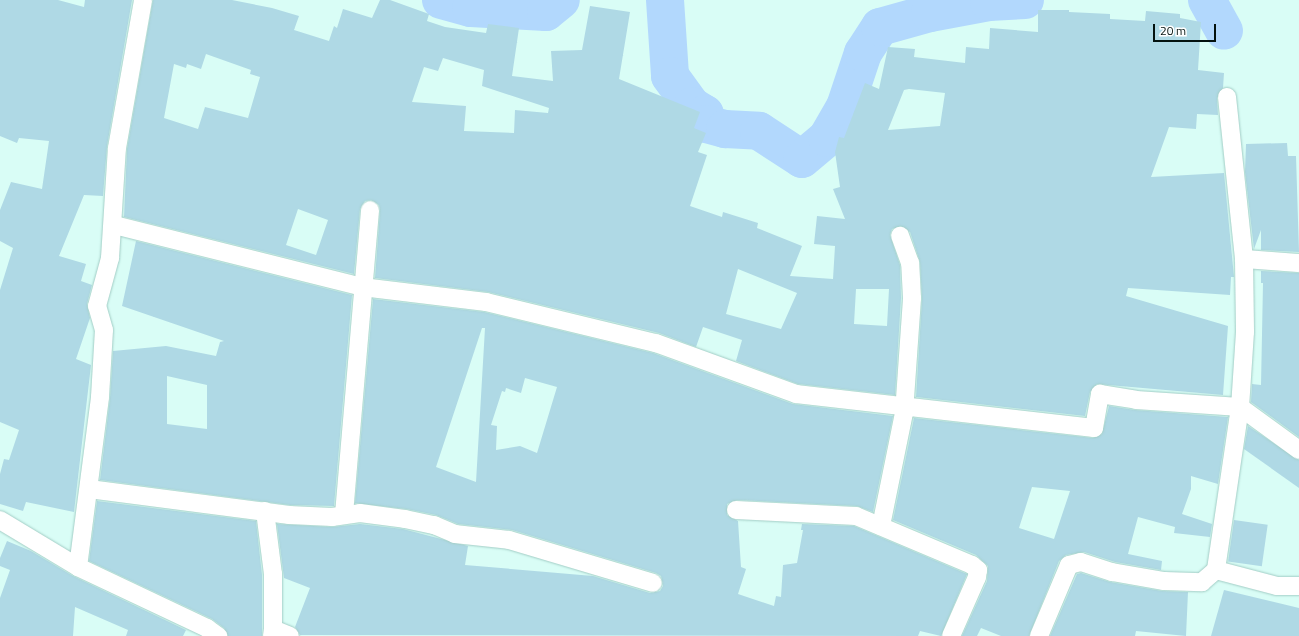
<!DOCTYPE html>
<html>
<head>
<meta charset="utf-8">
<style>
  body { margin:0 }
  #map { position:relative; width:1299px; height:636px; overflow:hidden; background:#d9fdf6; font-family:"Titillium Web",sans-serif }
  div>[style] { position:absolute }
  .river>* { height:38px; margin:-19px; padding:0 19px; transform-origin:19px; border-radius:19px; background:#b2d8fd }
  .building>* { inset:0; background:#afd9e5; transform-origin:0 0 }
  .roads { filter:drop-shadow(0 0 1px #a2cdc5) drop-shadow(0 0 1px #a2cdc5) }
  .minor>* { height:18px; margin:-9px; padding:0 9px; transform-origin:9px; border-radius:9px; background:#fff }
  span { translate:-50% -50%; white-space:nowrap; text-align:center; line-height:1.15; -webkit-text-stroke:4px #fff; paint-order:stroke }
  .scale { position:absolute; left:1153px; top:24px; width:63px; height:18px; box-sizing:border-box; border:2px solid #03120f; border-top:0; padding-left:5px; font-size:12px; line-height:14px; white-space:nowrap; color:#03120f; -webkit-text-stroke:3px #fff; paint-order:stroke }
</style>
</head>
<body>
<div id="map">
  <div class="river">
    <div style="left:441px;top:0;width:31px;rotate:15deg"></div>
    <div style="left:471px;top:8px;width:75px;rotate:3.1deg"></div>
    <div style="left:546px;top:12px;width:19px;rotate:-39deg"></div>
    <div style="left:665px;top:0;width:76px;rotate:86.2deg"></div>
    <div style="left:670px;top:76px;width:37px;rotate:54deg"></div>
    <div style="left:692px;top:106px;width:15px;rotate:32deg"></div>
    <div style="left:705px;top:114px;width:10px;rotate:84deg"></div>
    <div style="left:706px;top:124px;width:20px;rotate:15deg"></div>
    <div style="left:725px;top:129px;width:34px;rotate:3deg"></div>
    <div style="left:759px;top:131px;width:51px;rotate:33.1deg"></div>
    <div style="left:802px;top:159px;width:33px;rotate:-40deg"></div>
    <div style="left:827px;top:138px;width:36px;rotate:-60deg"></div>
    <div style="left:845px;top:107px;width:57px;rotate:-71.6deg"></div>
    <div style="left:863px;top:53px;width:31px;rotate:-57deg"></div>
    <div style="left:880px;top:27px;width:52px;rotate:-15.6deg"></div>
    <div style="left:930px;top:13px;width:60px;rotate:-10.6deg"></div>
    <div style="left:989px;top:2px;width:36px;rotate:-3deg"></div>
    <div style="left:1207px;top:0;width:35px;rotate:61deg"></div>
  </div>
  <div class="building">
    <div style="clip-path:polygon(0 0,58px 0,84px 7px,85px 0,132px 0,107px 146px,103px 196px,84px 195px,59px 256px,86px 264px,81px 281px,92px 285px,87px 304px,90px 318px,76px 359px,91px 365px,74px 512px,26px 502px,23px 511px,0 504px,0 474px,4px 459px,9px 460px,19px 430px,0 422px,0 290px,13px 248px,0 241px,0 210px,11px 182px,42px 189px,49px 141px,19px 138px,17px 143px,0 136px)"></div>
    <div style="clip-path:polygon(evenodd,153px 0,232px 0,272px 8px,299px 16px,294px 30px,329px 41px,334px 26px,337px 28px,343px 9px,372px 18px,380px 0,390px 0,429px 14px,427px 21px,445px 27px,486px 33px,488px 24px,519px 28px,512px 76px,553px 81px,551px 51px,582px 50px,590px 6px,630px 12px,619px 79px,700px 112px,694px 128px,706px 133px,698px 152px,707px 155px,690px 206px,722px 217px,723px 212px,758px 223px,757px 228px,802px 246px,790px 276px,833px 279px,835px 246px,814px 244px,817px 216px,845px 219px,833px 189px,840px 187px,835px 152px,839px 137px,844px 138px,865px 83px,879px 89px,888px 47px,915px 49px,914px 57px,965px 63px,966px 47px,989px 49px,990px 28px,1038px 32px,1038px 10px,1069px 10px,1069px 12px,1110px 14px,1110px 19px,1145px 21px,1146px 11px,1180px 14px,1180px 18px,1201px 22px,1198px 70px,1224px 73px,1223px 88px,1217px 98px,1218px 115px,1197px 114px,1196px 129px,1169px 127px,1151px 177px,1224px 173px,1234px 277px,1231px 277px,1230px 295px,1128px 288px,1126px 296px,1228px 326px,1223px 395px,1097px 384px,1090px 392px,1085px 416px,916px 397px,922px 299px,920px 262px,910px 232px,901px 226px,892px 229px,890px 235px,900px 265px,901px 298px,895px 395px,798px 384px,736px 361px,742px 340px,703px 327px,696px 347px,659px 333px,488px 292px,375px 278px,380px 211px,379px 205px,371px 200px,365px 201px,360px 209px,354px 274px,124px 217px,127px 149px,153px 0,206px 54px,251px 70px,250px 74px,260px 77px,248px 118px,205px 107px,198px 129px,164px 118px,174px 64px,186px 68px,187px 64px,201px 69px,206px 54px,153px 0,443px 58px,484px 70px,482px 86px,549px 108px,548px 113px,515px 110px,514px 133px,464px 131px,466px 106px,412px 102px,424px 67px,438px 71px,443px 58px,153px 0,909px 89px,945px 93px,940px 126px,888px 130px,904px 90px,909px 89px,153px 0,298px 209px,328px 220px,316px 255px,286px 245px,298px 209px,153px 0,738px 269px,797px 293px,781px 329px,726px 314px,738px 269px,153px 0,856px 289px,889px 289px,887px 326px,854px 324px,856px 289px)"></div>
    <div style="clip-path:polygon(1287px 143px,1288px 156px,1296px 156px,1299px 252px,1261px 250px,1261px 230px,1254px 249px,1245px 172px,1246px 144px)"></div>
    <div style="clip-path:polygon(evenodd,136px 241px,352px 295px,334px 506px,290px 505px,100px 480px,110px 398px,113px 351px,166px 346px,216px 356px,220px 342px,224px 341px,122px 306px,136px 241px,167px 376px,207px 385px,207px 429px,167px 424px,167px 376px)"></div>
    <div style="clip-path:polygon(1261px 271px,1299px 273px,1299px 437px,1251px 402px,1252px 384px,1261px 385px,1263px 283px,1261px 283px)"></div>
    <div style="clip-path:polygon(evenodd,373px 299px,484px 312px,653px 353px,793px 404px,893px 416px,873px 512px,857px 506px,737px 500px,727px 504px,727px 515px,738px 521px,741px 567px,746px 569px,738px 594px,774px 606px,776px 596px,781px 597px,783px 565px,797px 563px,803px 530px,801px 530px,802px 524px,854px 526px,967px 574px,941px 636px,920px 631px,918px 636px,300px 635px,295px 627px,310px 588px,284px 578px,277px 524px,332px 527px,360px 524px,403px 529px,468px 546px,465px 565px,593px 576px,650px 593px,660px 591px,663px 586px,661px 576px,656px 573px,512px 530px,458px 524px,436px 515px,406px 509px,355px 503px,373px 299px,482px 328px,485px 328px,476px 482px,436px 467px,482px 328px,373px 299px,525px 378px,557px 387px,537px 453px,520px 446px,496px 450px,497px 426px,491px 425px,502px 391px,505px 392px,506px 388px,521px 393px,525px 378px)"></div>
    <div style="clip-path:polygon(evenodd,1109px 406px,1135px 410px,1228px 417px,1218px 484px,1191px 476px,1191px 489px,1182px 514px,1212px 524px,1210px 537px,1174px 533px,1175px 527px,1138px 517px,1128px 554px,1162px 561px,1161px 570px,1115px 562px,1084px 552px,1066px 555px,1059px 561px,1029px 636px,1001px 636px,981px 628px,977px 636px,962px 636px,987px 581px,988px 566px,976px 555px,893px 520px,914px 418px,1093px 438px,1102px 434px,1109px 406px,1032px 487px,1070px 491px,1054px 539px,1019px 528px,1032px 487px)"></div>
    <div style="clip-path:polygon(1248px 426px,1299px 460px,1299px 488px,1244px 449px)"></div>
    <div style="clip-path:polygon(97px 501px,256px 521px,262px 575px,262px 636px,228px 636px,224px 628px,212px 619px,89px 561px)"></div>
    <div style="left:1234px;top:520px;width:34px;height:42px;rotate:8deg"></div>
    <div style="clip-path:polygon(7px 541px,31px 551px,73px 576px,186px 630px,183px 636px,126px 636px,128px 630px,75px 607px,73px 636px,0 636px,0 598px,10px 570px,0 566px,0 558px)"></div>
    <div style="clip-path:polygon(1081px 573px,1110px 582px,1162px 591px,1188px 592px,1186px 636px,1136px 631px,1135px 636px,1050px 636px,1077px 574px)"></div>
    <div style="clip-path:polygon(1224px 590px,1299px 608px,1299px 636px,1211px 636px)"></div>
  </div>
  <div class="roads">
    <div class="minor">
      <div style="left:1227px;top:97px;width:163px;rotate:84deg"></div>
      <div style="left:1244px;top:259px;width:73px;rotate:89.2deg"></div>
      <div style="left:1245px;top:332px;width:75px;rotate:93.8deg"></div>
      <div style="left:1240px;top:407px;width:73px;rotate:36.1deg"></div>
      <div style="left:114px;top:225px;width:256px;rotate:14deg"></div>
      <div style="left:362px;top:287px;width:125px;rotate:6.9deg"></div>
      <div style="left:486px;top:302px;width:175px;rotate:13.6deg"></div>
      <div style="left:656px;top:343px;width:149px;rotate:20deg"></div>
      <div style="left:796px;top:394px;width:300px;rotate:6.5deg"></div>
      <div style="left:1094px;top:428px;width:35px;rotate:-80deg"></div>
      <div style="left:1100px;top:394px;width:36px;rotate:9deg"></div>
      <div style="left:1136px;top:400px;width:104px;rotate:3.9deg"></div>
      <div style="left:1240px;top:407px;width:165px;rotate:98.4deg"></div>
      <div style="left:1244px;top:259px;width:55px;rotate:4.2deg"></div>
      <div style="left:89px;top:489px;width:202px;rotate:7.4deg"></div>
      <div style="left:289px;top:515px;width:43px;rotate:2.7deg"></div>
      <div style="left:332px;top:517px;width:28px;rotate:-8deg"></div>
      <div style="left:360px;top:513px;width:45px;rotate:7.6deg"></div>
      <div style="left:405px;top:519px;width:30px;rotate:12deg"></div>
      <div style="left:434px;top:525px;width:23px;rotate:23deg"></div>
      <div style="left:455px;top:534px;width:54px;rotate:6.3deg"></div>
      <div style="left:509px;top:540px;width:150px;rotate:16.6deg"></div>
      <div style="left:736px;top:510px;width:120px;rotate:2.9deg"></div>
      <div style="left:856px;top:516px;width:126px;rotate:22.9deg"></div>
      <div style="left:972px;top:565px;width:8px;rotate:40deg"></div>
      <div style="left:978px;top:570px;width:7px;rotate:98deg"></div>
      <div style="left:977px;top:577px;width:64px;rotate:113.8deg"></div>
      <div style="left:265px;top:511px;width:64px;rotate:82.8deg"></div>
      <div style="left:273px;top:574px;width:55px;rotate:90deg"></div>
      <div style="left:344px;top:514px;width:305px;rotate:-85.1deg"></div>
      <div style="left:0;top:520px;width:91px;rotate:31.1deg"></div>
      <div style="left:78px;top:567px;width:143px;rotate:25.3deg"></div>
      <div style="left:207px;top:628px;width:14px;rotate:36deg"></div>
      <div style="left:881px;top:526px;width:115px;rotate:-78.5deg"></div>
      <div style="left:904px;top:413px;width:115px;rotate:-86deg"></div>
      <div style="left:912px;top:298px;width:35px;rotate:-93deg"></div>
      <div style="left:910px;top:263px;width:29px;rotate:-110deg"></div>
      <div style="left:78px;top:567px;width:171px;rotate:-82.6deg"></div>
      <div style="left:100px;top:397px;width:67px;rotate:-86.6deg"></div>
      <div style="left:104px;top:330px;width:25px;rotate:-106deg"></div>
      <div style="left:97px;top:306px;width:50px;rotate:-74.8deg"></div>
      <div style="left:110px;top:258px;width:110px;rotate:-86.4deg"></div>
      <div style="left:117px;top:148px;width:150px;rotate:-80deg"></div>
      <div style="left:272px;top:636px;width:7px;rotate:-82deg"></div>
      <div style="left:273px;top:629px;width:18px;rotate:22deg"></div>
      <div style="left:1039px;top:636px;width:77px;rotate:-67.1deg"></div>
      <div style="left:1069px;top:565px;width:12px;rotate:-14deg"></div>
      <div style="left:1081px;top:562px;width:33px;rotate:18deg"></div>
      <div style="left:1112px;top:572px;width:53px;rotate:9.8deg"></div>
      <div style="left:1164px;top:581px;width:38px;rotate:2deg"></div>
      <div style="left:1202px;top:582px;width:18px;rotate:-41deg"></div>
      <div style="left:1216px;top:570px;width:63px;rotate:14.7deg"></div>
      <div style="left:1277px;top:586px;width:22px"></div>
    </div>
  </div>
  <div class="scale">20 m</div>
</div>
</body>
</html>
